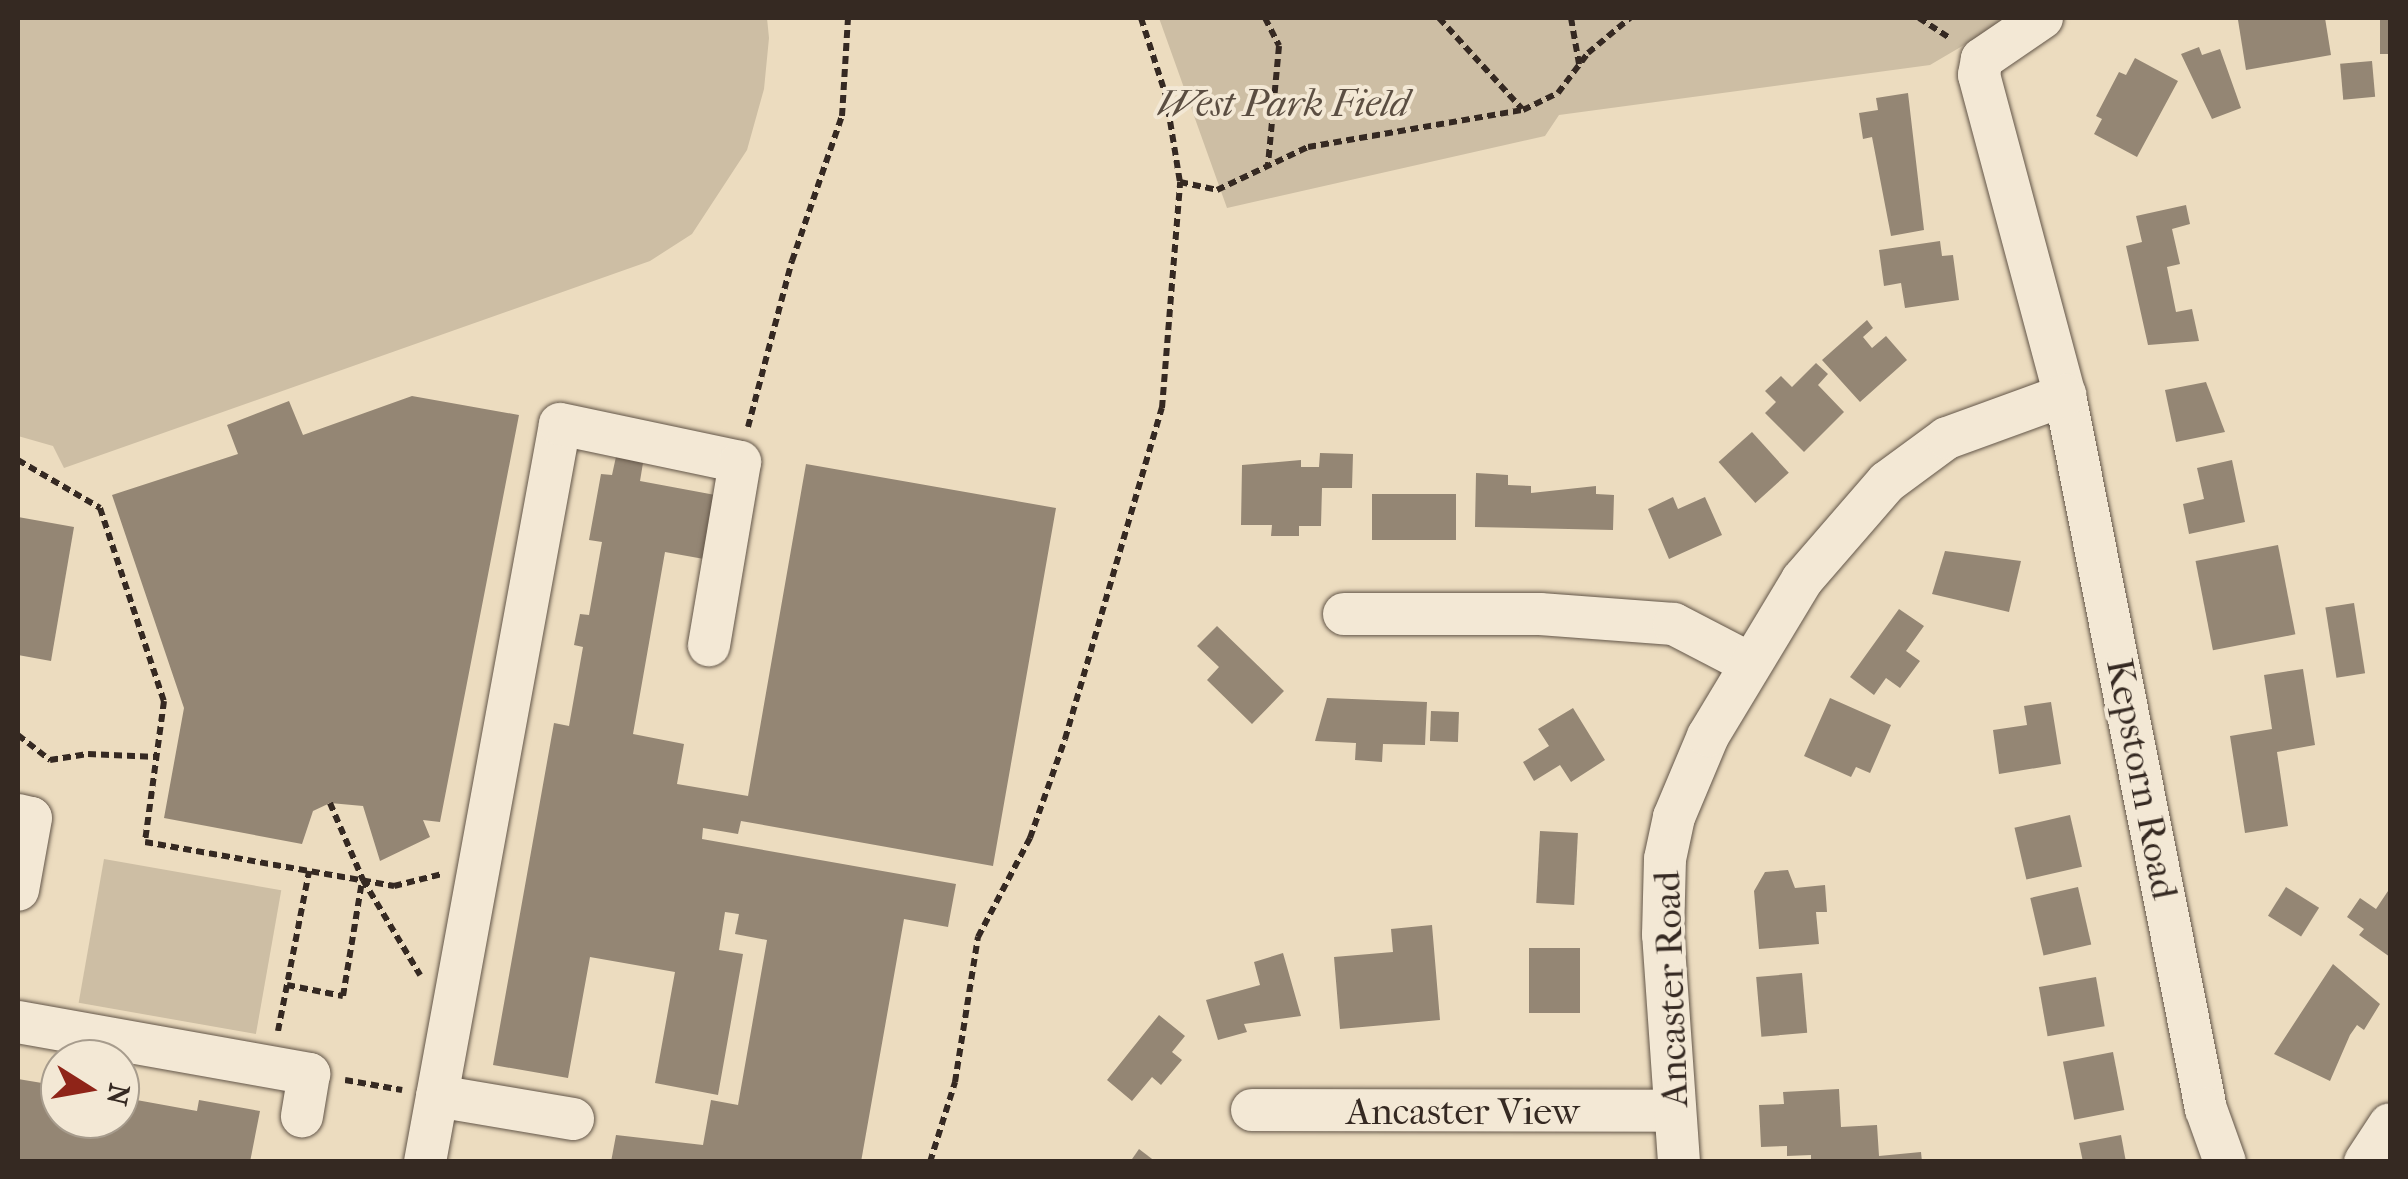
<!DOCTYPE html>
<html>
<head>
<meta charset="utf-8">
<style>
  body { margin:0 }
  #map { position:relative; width:2408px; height:1179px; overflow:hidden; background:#ecdcbf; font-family:"IM FELL French Canon",serif }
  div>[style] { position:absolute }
  .green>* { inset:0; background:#cdbea4; transform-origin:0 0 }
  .building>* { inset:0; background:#948674; transform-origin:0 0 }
  .path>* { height:6px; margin-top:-3px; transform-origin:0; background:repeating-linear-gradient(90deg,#352922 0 8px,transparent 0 13px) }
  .roads { filter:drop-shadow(0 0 2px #635649) drop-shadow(0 0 2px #635649) }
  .minor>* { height:42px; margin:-21px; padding:0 21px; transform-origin:21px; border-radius:21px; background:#f3e8d5 }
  span { translate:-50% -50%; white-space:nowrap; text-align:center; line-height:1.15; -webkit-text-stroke:8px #f3e8d5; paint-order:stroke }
  .park-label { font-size:38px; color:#5b4e42; font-style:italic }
  .street-label { font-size:38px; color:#352922 }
  .frame { position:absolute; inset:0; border:20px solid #352922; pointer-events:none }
  .north { position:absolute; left:40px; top:1039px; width:100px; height:100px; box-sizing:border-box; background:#f3e8d5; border:2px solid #a79c8d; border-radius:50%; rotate:101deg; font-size:28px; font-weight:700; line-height:40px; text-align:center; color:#352922 }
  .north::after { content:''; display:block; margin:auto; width:35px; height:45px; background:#8f2418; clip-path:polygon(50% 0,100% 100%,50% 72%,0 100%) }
</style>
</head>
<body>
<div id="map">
  <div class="green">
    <div style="clip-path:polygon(18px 18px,767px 18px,769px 38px,764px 89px,747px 150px,692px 234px,650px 261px,64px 468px,53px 446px,18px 436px)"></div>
    <div style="clip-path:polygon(1159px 18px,2010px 18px,1930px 65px,1559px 115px,1545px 136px,1227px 208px)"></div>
    <div style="left:104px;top:859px;width:180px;height:146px;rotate:10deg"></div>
  </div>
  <div class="building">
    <div style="clip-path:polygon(2325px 18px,2331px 55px,2246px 70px,2238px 20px)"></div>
    <div style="left:2380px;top:18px;width:10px;height:36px"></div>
    <div style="clip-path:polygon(2199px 47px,2202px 55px,2220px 49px,2241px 108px,2212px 119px,2181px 54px)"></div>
    <div style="clip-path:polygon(2135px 58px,2178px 81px,2137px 157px,2094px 134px,2102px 119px,2096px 116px,2119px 72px,2126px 75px)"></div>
    <div style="left:2372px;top:61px;width:36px;height:32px;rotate:85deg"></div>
    <div style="clip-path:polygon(1908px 93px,1924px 230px,1891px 236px,1872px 137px,1863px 139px,1859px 113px,1878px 110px,1876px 98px)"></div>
    <div style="clip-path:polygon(2186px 205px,2190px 224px,2172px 229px,2180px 264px,2167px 267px,2176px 312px,2192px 309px,2199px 341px,2148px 345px,2126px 246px,2142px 242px,2136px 216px)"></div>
    <div style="clip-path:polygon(1940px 241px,1942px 256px,1953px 255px,1959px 300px,1905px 308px,1901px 283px,1884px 286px,1879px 250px)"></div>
    <div style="clip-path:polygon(1867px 320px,1873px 328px,1863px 337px,1872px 348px,1886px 336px,1907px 360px,1860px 402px,1822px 360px)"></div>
    <div style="clip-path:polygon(1816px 363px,1828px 374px,1818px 385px,1844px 412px,1804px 452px,1765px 413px,1776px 402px,1765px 391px,1781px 376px,1792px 387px)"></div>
    <div style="clip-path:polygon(2206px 382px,2225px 432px,2176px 442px,2165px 390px)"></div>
    <div style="clip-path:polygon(412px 396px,519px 415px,440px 822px,423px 820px,430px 837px,380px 861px,363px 806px,330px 803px,313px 811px,302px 844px,164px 818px,184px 708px,112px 495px,238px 454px,227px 425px,289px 401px,303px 435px)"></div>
    <div style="left:1752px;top:432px;width:55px;height:45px;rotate:48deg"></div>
    <div style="clip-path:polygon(617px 452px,644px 457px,640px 481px,726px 497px,715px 561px,665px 552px,633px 734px,684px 744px,677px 784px,748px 796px,806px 464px,1056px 508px,993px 866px,741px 821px,738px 834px,703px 828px,702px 839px,956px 884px,948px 927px,904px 919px,861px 1162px,611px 1162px,616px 1135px,703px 1145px,711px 1100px,738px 1105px,767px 940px,735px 934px,739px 914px,725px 912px,719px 950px,743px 954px,718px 1095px,655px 1083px,675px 972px,590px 957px,568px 1078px,493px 1065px,554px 723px,569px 726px,583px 647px,574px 645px,580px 614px,589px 615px,602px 542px,589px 540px,601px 474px,612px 475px)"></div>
    <div style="clip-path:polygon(1320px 453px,1353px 454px,1352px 488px,1322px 488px,1321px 526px,1299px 526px,1299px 536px,1271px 536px,1272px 525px,1241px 525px,1242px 465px,1301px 460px,1301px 467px,1319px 467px)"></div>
    <div style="clip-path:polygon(2232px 460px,2245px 522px,2189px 534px,2183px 504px,2204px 499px,2197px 468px)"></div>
    <div style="clip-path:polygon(1476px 473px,1508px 475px,1508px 485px,1531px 486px,1531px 493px,1596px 486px,1596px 494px,1614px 495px,1613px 530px,1475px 527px)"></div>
    <div style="left:1456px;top:494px;width:46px;height:84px;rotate:90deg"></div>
    <div style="clip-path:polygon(1673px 497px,1678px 509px,1705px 497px,1722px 535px,1669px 559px,1648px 509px)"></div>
    <div style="clip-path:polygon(18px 517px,74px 527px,51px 661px,18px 655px)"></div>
    <div style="left:2278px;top:545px;width:91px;height:84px;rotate:79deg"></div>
    <div style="clip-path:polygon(1945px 551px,2021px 561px,2009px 612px,1932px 594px)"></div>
    <div style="left:2354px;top:603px;width:71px;height:29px;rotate:81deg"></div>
    <div style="clip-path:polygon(1899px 609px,1924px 626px,1906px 651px,1920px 661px,1900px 688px,1886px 678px,1874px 695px,1850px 677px)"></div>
    <div style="clip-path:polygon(1217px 626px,1284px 691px,1252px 724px,1207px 680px,1219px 667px,1197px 646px)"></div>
    <div style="clip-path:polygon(2303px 669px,2315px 745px,2277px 752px,2288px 826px,2245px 833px,2230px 736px,2272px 729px,2264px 675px)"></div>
    <div style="clip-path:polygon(1327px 698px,1427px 702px,1425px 745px,1383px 744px,1382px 762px,1355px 760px,1356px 743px,1315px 741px)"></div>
    <div style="clip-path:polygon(1830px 698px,1891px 725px,1870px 773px,1856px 767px,1851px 777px,1804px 756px)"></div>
    <div style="clip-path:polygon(2051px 702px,2061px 764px,1999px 774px,1993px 730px,2027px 725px,2024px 706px)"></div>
    <div style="clip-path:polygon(1573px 708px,1605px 760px,1571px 782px,1560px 765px,1534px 781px,1523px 762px,1549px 746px,1538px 729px)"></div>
    <div style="left:1431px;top:711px;width:28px;height:30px;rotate:2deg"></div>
    <div style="left:2070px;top:815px;width:53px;height:57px;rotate:77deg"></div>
    <div style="left:1540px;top:831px;width:38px;height:72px;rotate:3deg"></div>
    <div style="clip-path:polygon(1788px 870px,1795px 888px,1825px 885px,1827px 912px,1816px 912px,1819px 944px,1759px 949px,1754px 891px,1765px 872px)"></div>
    <div style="left:2078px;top:887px;width:59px;height:49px;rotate:77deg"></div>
    <div style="left:2286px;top:887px;width:39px;height:34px;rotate:32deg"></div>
    <div style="clip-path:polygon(2390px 888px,2390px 957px,2359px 935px,2364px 929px,2347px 917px,2360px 898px,2376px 909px)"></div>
    <div style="clip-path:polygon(1432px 925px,1440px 1020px,1340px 1029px,1334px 957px,1393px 952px,1391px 929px)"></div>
    <div style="left:1529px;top:948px;width:51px;height:65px"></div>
    <div style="clip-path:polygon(1283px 953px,1301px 1016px,1244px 1024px,1247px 1032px,1218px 1040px,1206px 1000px,1260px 985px,1254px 962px)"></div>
    <div style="clip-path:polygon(2333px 964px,2380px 1004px,2364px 1030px,2357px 1025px,2350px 1035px,2330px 1081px,2274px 1054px)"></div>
    <div style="left:1802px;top:973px;width:60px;height:46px;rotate:85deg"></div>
    <div style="left:2096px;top:977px;width:50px;height:58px;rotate:80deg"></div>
    <div style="clip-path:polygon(1159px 1015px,1185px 1036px,1172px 1052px,1182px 1060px,1161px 1085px,1152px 1077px,1132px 1101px,1107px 1080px)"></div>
    <div style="left:2113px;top:1052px;width:59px;height:51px;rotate:79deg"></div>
    <div style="clip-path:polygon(18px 1079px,60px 1086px,60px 1119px,120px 1119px,120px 1097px,197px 1111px,199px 1100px,260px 1111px,250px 1162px,18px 1162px)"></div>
    <div style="clip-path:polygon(1839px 1089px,1841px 1127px,1877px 1125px,1879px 1156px,1921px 1152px,1922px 1162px,1811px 1162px,1811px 1155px,1787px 1156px,1787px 1146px,1761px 1147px,1759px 1105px,1784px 1104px,1783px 1092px)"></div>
    <div style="clip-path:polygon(2121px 1135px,2126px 1162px,2083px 1162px,2079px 1143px)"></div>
    <div style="clip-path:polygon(1139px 1149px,1156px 1162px,1130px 1162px)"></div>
  </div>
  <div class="path">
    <div style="left:1141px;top:18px;width:82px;rotate:72.2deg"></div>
    <div style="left:1166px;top:96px;width:87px;rotate:80.8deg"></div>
    <div style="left:1265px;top:18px;width:31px;rotate:63deg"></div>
    <div style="left:1279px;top:46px;width:119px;rotate:95.3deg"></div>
    <div style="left:1439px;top:18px;width:123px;rotate:47.6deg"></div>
    <div style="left:1571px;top:18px;width:47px;rotate:80.1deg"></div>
    <div style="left:1919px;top:18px;width:38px;rotate:33deg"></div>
    <div style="left:748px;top:427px;width:172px;rotate:-75.2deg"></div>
    <div style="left:792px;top:261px;width:153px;rotate:-71deg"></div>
    <div style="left:842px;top:116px;width:98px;rotate:-86.5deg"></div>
    <div style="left:18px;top:460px;width:95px;rotate:30.3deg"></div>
    <div style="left:100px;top:508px;width:203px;rotate:71.7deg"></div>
    <div style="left:164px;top:701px;width:142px;rotate:97.7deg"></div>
    <div style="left:145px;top:842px;width:253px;rotate:10deg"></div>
    <div style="left:394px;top:886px;width:49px;rotate:-14deg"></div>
    <div style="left:18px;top:735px;width:41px;rotate:38deg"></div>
    <div style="left:50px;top:760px;width:38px;rotate:-9deg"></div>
    <div style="left:88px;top:754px;width:69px;rotate:2.5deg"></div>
    <div style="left:330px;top:803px;width:84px;rotate:66.8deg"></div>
    <div style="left:363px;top:880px;width:111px;rotate:59deg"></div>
    <div style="left:287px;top:985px;width:57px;rotate:11.1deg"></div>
    <div style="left:343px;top:996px;width:117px;rotate:-80.6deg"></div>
    <div style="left:278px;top:1031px;width:163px;rotate:-79deg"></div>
    <div style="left:345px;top:1080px;width:58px;rotate:10deg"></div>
    <div style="left:930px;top:1162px;width:84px;rotate:-72.6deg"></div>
    <div style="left:955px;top:1082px;width:147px;rotate:-81deg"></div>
    <div style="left:978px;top:937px;width:112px;rotate:-62.3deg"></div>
    <div style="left:1030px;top:838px;width:105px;rotate:-70.5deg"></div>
    <div style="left:1065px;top:739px;width:345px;rotate:-73.7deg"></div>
    <div style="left:1162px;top:408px;width:227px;rotate:-85.4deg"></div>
    <div style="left:1180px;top:182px;width:38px;rotate:12deg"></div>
    <div style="left:1217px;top:190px;width:101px;rotate:-25.3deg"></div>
    <div style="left:1308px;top:147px;width:218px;rotate:-9.8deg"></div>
    <div style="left:1523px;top:110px;width:39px;rotate:-26deg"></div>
    <div style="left:1558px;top:93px;width:50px;rotate:-53.1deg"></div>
    <div style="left:1588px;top:53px;width:55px;rotate:-39.8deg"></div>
  </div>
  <div class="roads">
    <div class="minor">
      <div style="left:2042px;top:18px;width:73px;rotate:145.7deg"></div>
      <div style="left:1982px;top:59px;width:16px;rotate:101deg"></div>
      <div style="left:1979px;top:75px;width:331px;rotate:75deg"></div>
      <div style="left:2065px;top:395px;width:728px;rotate:78.83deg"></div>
      <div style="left:2206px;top:1109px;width:56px;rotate:70.3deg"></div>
      <div style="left:1344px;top:614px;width:196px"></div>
      <div style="left:1540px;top:614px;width:134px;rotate:4.3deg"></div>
      <div style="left:1674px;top:624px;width:85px;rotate:27.5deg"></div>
      <div style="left:18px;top:815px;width:13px;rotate:13deg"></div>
      <div style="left:31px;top:818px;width:73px;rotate:100.2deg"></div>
      <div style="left:18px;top:1022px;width:296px;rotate:10.1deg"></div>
      <div style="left:309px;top:1074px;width:43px;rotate:99.5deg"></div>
      <div style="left:437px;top:1096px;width:138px;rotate:9.6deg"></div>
      <div style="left:1252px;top:1110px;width:423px;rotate:0.1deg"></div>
      <div style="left:425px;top:1162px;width:750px;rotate:-79.63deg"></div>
      <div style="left:560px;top:424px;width:184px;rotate:11.9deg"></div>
      <div style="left:740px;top:462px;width:186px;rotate:99.6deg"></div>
      <div style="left:1679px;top:1162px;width:228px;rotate:-94deg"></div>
      <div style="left:1663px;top:935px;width:76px;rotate:-88.5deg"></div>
      <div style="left:1665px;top:859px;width:43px;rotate:-77.9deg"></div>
      <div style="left:1674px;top:817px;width:88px;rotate:-67.2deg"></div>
      <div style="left:1708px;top:736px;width:182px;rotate:-58.9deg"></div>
      <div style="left:1802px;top:580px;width:130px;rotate:-49.1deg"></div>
      <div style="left:1887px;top:482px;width:74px;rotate:-36.3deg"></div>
      <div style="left:1947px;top:438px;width:126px;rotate:-20deg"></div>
      <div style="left:2365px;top:1162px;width:45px;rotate:-56.7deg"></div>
    </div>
  </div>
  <div class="park-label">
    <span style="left:1283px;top:104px">West Park Field</span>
  </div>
  <div class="street-label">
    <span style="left:2142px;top:779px;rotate:79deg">Kepstorn Road</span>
    <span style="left:1671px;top:989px;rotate:-92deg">Ancaster Road</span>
    <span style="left:1463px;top:1112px">Ancaster View</span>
  </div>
  <div class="frame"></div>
  <div class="north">N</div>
</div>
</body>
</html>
